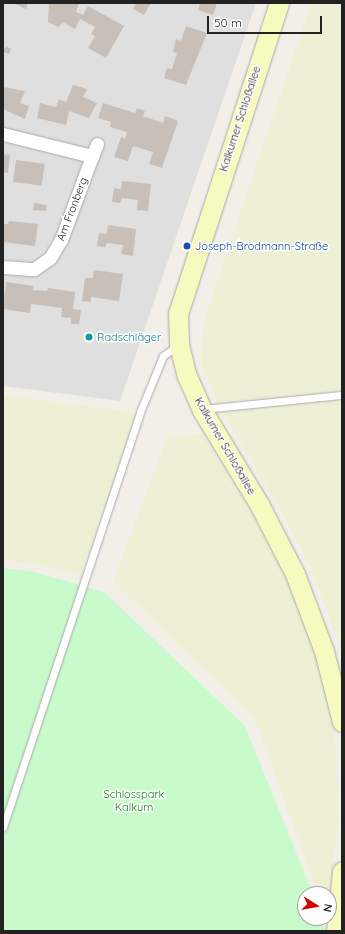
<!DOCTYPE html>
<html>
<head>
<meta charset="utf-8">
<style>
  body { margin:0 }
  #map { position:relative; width:345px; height:934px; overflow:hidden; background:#f2efe9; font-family:Quicksand,sans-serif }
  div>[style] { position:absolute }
  .residential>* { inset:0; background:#e0dfdf }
  .farmland>* { inset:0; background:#eef0d5 }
  .park>* { inset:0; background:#c8facc }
  .building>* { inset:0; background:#c7bfb8; transform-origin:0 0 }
  .roads { filter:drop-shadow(0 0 1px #a9a9a9) drop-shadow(0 0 1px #a9a9a9) }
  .lane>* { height:7px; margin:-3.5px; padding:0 3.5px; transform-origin:3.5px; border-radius:3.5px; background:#fff }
  .street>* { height:13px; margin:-6.5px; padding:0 6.5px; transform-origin:6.5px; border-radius:6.5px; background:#fff }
  .secondary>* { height:19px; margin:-9.5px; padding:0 9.5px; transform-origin:9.5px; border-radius:9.5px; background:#f7fabf }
  .dots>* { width:11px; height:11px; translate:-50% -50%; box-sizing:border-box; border:2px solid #fff; border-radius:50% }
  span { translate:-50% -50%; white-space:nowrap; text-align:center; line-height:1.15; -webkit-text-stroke:3px #fff; paint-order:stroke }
  .street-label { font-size:11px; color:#222 }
  .transit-label { font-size:11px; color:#164399 }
  .left { translate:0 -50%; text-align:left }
  .culture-label { font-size:11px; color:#0d838f }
  .park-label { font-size:11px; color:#0c8416 }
  .frame { position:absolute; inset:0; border:4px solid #222; pointer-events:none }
  .north { position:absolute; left:297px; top:886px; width:40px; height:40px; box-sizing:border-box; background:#fff; border:1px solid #a7a7a7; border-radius:50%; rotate:101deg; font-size:11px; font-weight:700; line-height:16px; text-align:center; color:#222 }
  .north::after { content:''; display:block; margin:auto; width:14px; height:18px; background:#d40000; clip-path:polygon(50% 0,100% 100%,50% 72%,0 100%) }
  .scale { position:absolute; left:207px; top:16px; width:115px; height:18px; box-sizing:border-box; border:2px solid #222; border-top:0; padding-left:5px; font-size:12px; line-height:14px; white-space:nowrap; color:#222; -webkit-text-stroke:3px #fff; paint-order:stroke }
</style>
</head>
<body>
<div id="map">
  <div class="residential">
    <div style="clip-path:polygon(3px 3px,256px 3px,120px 401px,3px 386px)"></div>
  </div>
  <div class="farmland">
    <div style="clip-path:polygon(311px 3px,342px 3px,342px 391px,217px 402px,202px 365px,201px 344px,205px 318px)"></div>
    <div style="clip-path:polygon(3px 395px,138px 413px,80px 576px,37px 564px,3px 560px)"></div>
    <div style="clip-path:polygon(342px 401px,342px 654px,312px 571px,273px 497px,222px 412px)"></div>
    <div style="clip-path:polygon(202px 434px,249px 507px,286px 578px,317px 657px,335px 737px,339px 807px,329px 906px,329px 894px,318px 894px,255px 720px,113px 581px,168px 435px)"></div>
  </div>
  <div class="park">
    <div style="clip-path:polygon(3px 568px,34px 572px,104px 592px,245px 726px,313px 894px,305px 894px,305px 918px,323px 918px,325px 931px,3px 931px)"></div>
  </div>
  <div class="building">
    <div style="clip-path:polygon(13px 3px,28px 3px,26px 9px)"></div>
    <div style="clip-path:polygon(49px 3px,79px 3px,76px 12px,83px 15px,88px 6px,124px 26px,106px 58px,88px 48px,95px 36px,91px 34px,95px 27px,80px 19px,75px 29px,63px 22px,58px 27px,48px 22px)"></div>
    <div style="clip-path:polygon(136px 3px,151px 3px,144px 15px,133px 9px)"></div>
    <div style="clip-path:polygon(200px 3px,217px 3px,213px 15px,198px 10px)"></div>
    <div style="clip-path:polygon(186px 26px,207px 33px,186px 85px,164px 78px,167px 68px,172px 69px,177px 53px,173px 52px,176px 39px,181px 41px)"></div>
    <div style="clip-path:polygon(6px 46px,11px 49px,9px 54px,3px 52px)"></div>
    <div style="clip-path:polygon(73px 85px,87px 89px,83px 97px,97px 103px,89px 118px,69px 111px,66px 125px,37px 118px,40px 103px,56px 107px,59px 99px,66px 102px)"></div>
    <div style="clip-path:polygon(3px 87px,25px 91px,20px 103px,29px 106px,25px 119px,3px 109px)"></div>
    <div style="clip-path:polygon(103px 103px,135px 113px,137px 108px,145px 111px,143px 116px,163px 123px,165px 116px,178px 121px,162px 168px,149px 164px,153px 152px,133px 146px,128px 161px,114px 157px,121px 137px,125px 139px,127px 132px,110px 127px,111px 122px,98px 118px)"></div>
    <div style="clip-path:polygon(3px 154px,10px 155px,8px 173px,3px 172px)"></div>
    <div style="left:16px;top:160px;width:29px;height:22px;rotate:8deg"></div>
    <div style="clip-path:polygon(122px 181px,151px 184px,148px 211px,137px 210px,138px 200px,122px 198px,120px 203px,112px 202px,114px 188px,121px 189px)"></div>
    <div style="clip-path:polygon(34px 203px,47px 205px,46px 211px,33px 210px)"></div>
    <div style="clip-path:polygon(9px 221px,38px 224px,35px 246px,3px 242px,3px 224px,8px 224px)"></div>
    <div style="clip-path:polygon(108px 225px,136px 229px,133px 256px,121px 254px,123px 245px,107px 243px,105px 247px,97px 246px,99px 233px,107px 234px)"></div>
    <div style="clip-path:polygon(94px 270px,123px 274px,119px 301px,91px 297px,91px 302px,82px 301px,85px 278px,93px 278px)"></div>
    <div style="clip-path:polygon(6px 282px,34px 286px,33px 290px,47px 291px,48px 288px,75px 292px,73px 309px,81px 310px,79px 324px,71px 324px,71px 318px,61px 317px,62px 308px,31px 304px,30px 313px,3px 309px)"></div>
  </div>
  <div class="roads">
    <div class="lane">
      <div style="left:204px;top:409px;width:139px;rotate:-5.8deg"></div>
      <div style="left:3px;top:827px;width:437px;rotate:-71.7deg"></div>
      <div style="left:140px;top:412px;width:61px;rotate:-67.7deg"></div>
      <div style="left:163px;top:356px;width:17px;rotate:-36deg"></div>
    </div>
    <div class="street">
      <div style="left:3px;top:134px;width:92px;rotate:13.9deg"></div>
      <div style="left:92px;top:156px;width:13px;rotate:-67deg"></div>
      <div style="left:3px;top:267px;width:31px;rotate:4deg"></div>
      <div style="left:34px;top:269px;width:19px;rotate:-35deg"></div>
      <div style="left:50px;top:258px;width:21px;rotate:-59deg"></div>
      <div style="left:61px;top:240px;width:90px;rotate:-69.7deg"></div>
    </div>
    <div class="secondary">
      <div style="left:279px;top:3px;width:326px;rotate:108deg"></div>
      <div style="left:178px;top:313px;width:32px;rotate:88deg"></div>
      <div style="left:179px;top:345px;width:32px;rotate:76deg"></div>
      <div style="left:187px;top:376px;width:37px;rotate:66deg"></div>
      <div style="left:202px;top:410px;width:110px;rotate:58.8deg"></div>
      <div style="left:259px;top:504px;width:79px;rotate:62.8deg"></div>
      <div style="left:295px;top:574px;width:82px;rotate:69.4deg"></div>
      <div style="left:324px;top:651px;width:73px;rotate:75.8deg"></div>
      <div style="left:336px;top:931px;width:60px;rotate:-84.3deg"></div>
    </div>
  </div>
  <div class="dots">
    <div style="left:187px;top:246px;background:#1a4fb4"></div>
    <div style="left:89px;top:337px;background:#0f9aa8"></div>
  </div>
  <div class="street-label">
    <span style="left:240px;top:119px;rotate:-72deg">Kalkumer Schloßallee</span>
    <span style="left:72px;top:209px;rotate:-69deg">Am Fronberg</span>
    <span style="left:225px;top:446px;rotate:60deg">Kalkumer Schloßallee</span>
  </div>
  <div class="transit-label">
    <span class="left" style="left:195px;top:246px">Joseph-Brodmann-Straße</span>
  </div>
  <div class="culture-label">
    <span class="left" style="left:97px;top:337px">Radschläger</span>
  </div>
  <div class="park-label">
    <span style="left:134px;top:801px">Schlosspark<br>Kalkum</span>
  </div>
  <div class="frame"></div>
  <div class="north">N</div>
  <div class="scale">50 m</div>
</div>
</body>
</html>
